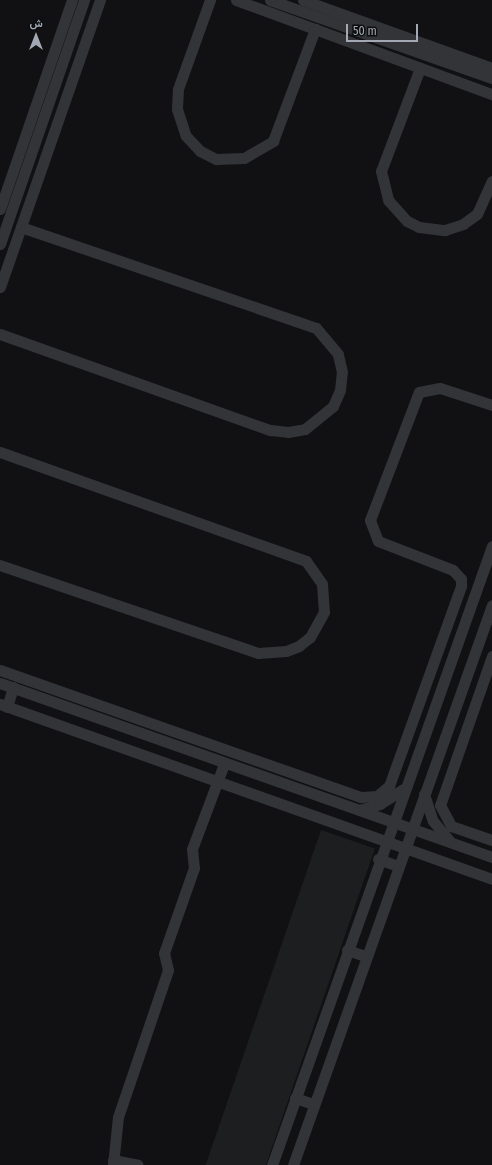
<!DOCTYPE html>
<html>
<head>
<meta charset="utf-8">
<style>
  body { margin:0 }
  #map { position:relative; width:492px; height:1165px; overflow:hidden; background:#111113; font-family:"Fira Sans Condensed",Vazirmatn,sans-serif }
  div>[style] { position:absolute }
  .built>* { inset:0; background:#1d1e20; transform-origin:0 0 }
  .minor>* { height:11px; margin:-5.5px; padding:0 5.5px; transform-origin:5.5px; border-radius:5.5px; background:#323438 }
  span { translate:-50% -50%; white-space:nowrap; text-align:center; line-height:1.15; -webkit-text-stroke:3px #0c0d0e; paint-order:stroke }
  .north { position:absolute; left:16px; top:16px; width:40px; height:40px; -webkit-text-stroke:3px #0c0d0e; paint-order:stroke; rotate:0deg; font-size:11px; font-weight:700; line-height:16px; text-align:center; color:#a2a9b4 }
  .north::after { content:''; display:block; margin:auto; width:14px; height:18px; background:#a2a9b4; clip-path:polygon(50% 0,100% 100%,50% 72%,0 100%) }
  .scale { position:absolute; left:346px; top:24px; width:72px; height:18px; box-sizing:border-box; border:2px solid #a2a9b4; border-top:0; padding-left:5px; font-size:12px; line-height:14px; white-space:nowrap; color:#a2a9b4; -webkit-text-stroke:3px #0c0d0e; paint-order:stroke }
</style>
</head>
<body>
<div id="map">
  <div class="built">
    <div style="left:321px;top:830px;width:57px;height:356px;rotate:19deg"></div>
  </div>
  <div class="minor">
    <div style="left:210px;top:0;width:95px;rotate:109.8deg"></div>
    <div style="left:178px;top:89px;width:20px;rotate:93deg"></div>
    <div style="left:177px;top:109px;width:28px;rotate:72deg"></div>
    <div style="left:186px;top:136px;width:21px;rotate:47deg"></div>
    <div style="left:200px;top:151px;width:18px;rotate:27deg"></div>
    <div style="left:216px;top:159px;width:28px;rotate:-2deg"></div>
    <div style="left:244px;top:158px;width:34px;rotate:-30deg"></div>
    <div style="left:273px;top:141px;width:120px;rotate:-69.4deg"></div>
    <div style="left:236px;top:0;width:273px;rotate:20.2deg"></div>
    <div style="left:270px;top:0;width:235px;rotate:19.4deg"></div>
    <div style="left:303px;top:0;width:201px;rotate:19.8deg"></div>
    <div style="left:420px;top:68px;width:110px;rotate:110.7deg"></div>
    <div style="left:381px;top:171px;width:30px;rotate:76deg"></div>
    <div style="left:388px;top:200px;width:28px;rotate:48deg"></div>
    <div style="left:407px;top:221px;width:13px;rotate:27deg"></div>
    <div style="left:419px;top:227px;width:26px;rotate:7deg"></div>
    <div style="left:445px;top:230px;width:19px;rotate:-18deg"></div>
    <div style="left:463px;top:224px;width:17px;rotate:-36deg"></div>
    <div style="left:477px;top:214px;width:36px;rotate:-66deg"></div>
    <div style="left:0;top:209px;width:221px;rotate:-71deg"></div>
    <div style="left:0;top:244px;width:258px;rotate:-71deg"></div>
    <div style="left:0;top:287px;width:304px;rotate:-70.8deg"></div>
    <div style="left:0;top:334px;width:287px;rotate:19.6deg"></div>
    <div style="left:270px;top:430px;width:18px;rotate:6deg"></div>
    <div style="left:288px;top:432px;width:17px;rotate:-10deg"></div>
    <div style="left:305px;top:429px;width:36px;rotate:-39deg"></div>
    <div style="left:333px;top:406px;width:17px;rotate:-66deg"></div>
    <div style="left:340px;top:390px;width:18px;rotate:-84deg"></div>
    <div style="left:342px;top:372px;width:18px;rotate:-103deg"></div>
    <div style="left:338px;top:354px;width:34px;rotate:-130deg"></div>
    <div style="left:316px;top:328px;width:312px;rotate:-161.1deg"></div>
    <div style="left:0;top:452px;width:325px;rotate:19.6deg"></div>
    <div style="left:306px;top:561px;width:28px;rotate:55deg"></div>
    <div style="left:322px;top:584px;width:28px;rotate:86deg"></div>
    <div style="left:324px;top:612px;width:29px;rotate:119deg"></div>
    <div style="left:310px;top:637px;width:14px;rotate:141deg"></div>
    <div style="left:299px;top:646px;width:14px;rotate:159deg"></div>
    <div style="left:286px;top:651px;width:28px;rotate:176deg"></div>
    <div style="left:258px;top:653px;width:273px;rotate:-161.2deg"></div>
    <div style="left:492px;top:656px;width:158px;rotate:109.2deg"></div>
    <div style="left:440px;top:805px;width:24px;rotate:62deg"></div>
    <div style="left:451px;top:826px;width:43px;rotate:18.9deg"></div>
    <div style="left:0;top:670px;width:383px;rotate:19.4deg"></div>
    <div style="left:361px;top:797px;width:16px;rotate:-4deg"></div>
    <div style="left:377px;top:796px;width:16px;rotate:-40deg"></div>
    <div style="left:389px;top:786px;width:213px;rotate:-70.2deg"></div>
    <div style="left:461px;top:586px;width:7px;rotate:-90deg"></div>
    <div style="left:461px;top:579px;width:12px;rotate:-132deg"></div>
    <div style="left:453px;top:570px;width:80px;rotate:-158.9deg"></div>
    <div style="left:378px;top:541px;width:22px;rotate:-111deg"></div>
    <div style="left:370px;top:520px;width:137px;rotate:-69.1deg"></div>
    <div style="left:419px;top:392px;width:21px;rotate:-11deg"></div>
    <div style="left:440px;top:388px;width:55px;rotate:18.1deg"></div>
    <div style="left:0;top:683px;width:522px;rotate:19.48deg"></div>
    <div style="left:0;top:704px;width:522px;rotate:19.58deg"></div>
    <div style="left:7px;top:707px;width:21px;rotate:-73deg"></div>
    <div style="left:424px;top:794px;width:28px;rotate:72deg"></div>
    <div style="left:433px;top:821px;width:26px;rotate:50deg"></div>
    <div style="left:359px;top:810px;width:22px;rotate:-16deg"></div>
    <div style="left:380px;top:804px;width:27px;rotate:-33deg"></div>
    <div style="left:378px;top:859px;width:21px;rotate:19deg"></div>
    <div style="left:347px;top:950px;width:20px;rotate:18deg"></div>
    <div style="left:295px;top:1098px;width:20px;rotate:18deg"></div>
    <div style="left:113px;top:1160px;width:25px;rotate:11deg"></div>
    <div style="left:113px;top:1165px;width:48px;rotate:-84.1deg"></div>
    <div style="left:118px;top:1117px;width:155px;rotate:-71.2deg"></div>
    <div style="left:168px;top:970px;width:17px;rotate:-103deg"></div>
    <div style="left:164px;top:953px;width:90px;rotate:-70.6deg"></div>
    <div style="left:194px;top:868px;width:19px;rotate:-96deg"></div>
    <div style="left:192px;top:849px;width:91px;rotate:-69.4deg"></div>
    <div style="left:272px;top:1165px;width:657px;rotate:-70.43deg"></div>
    <div style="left:293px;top:1165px;width:594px;rotate:-70.44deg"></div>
  </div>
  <div class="north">ش</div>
  <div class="scale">50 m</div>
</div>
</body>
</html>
